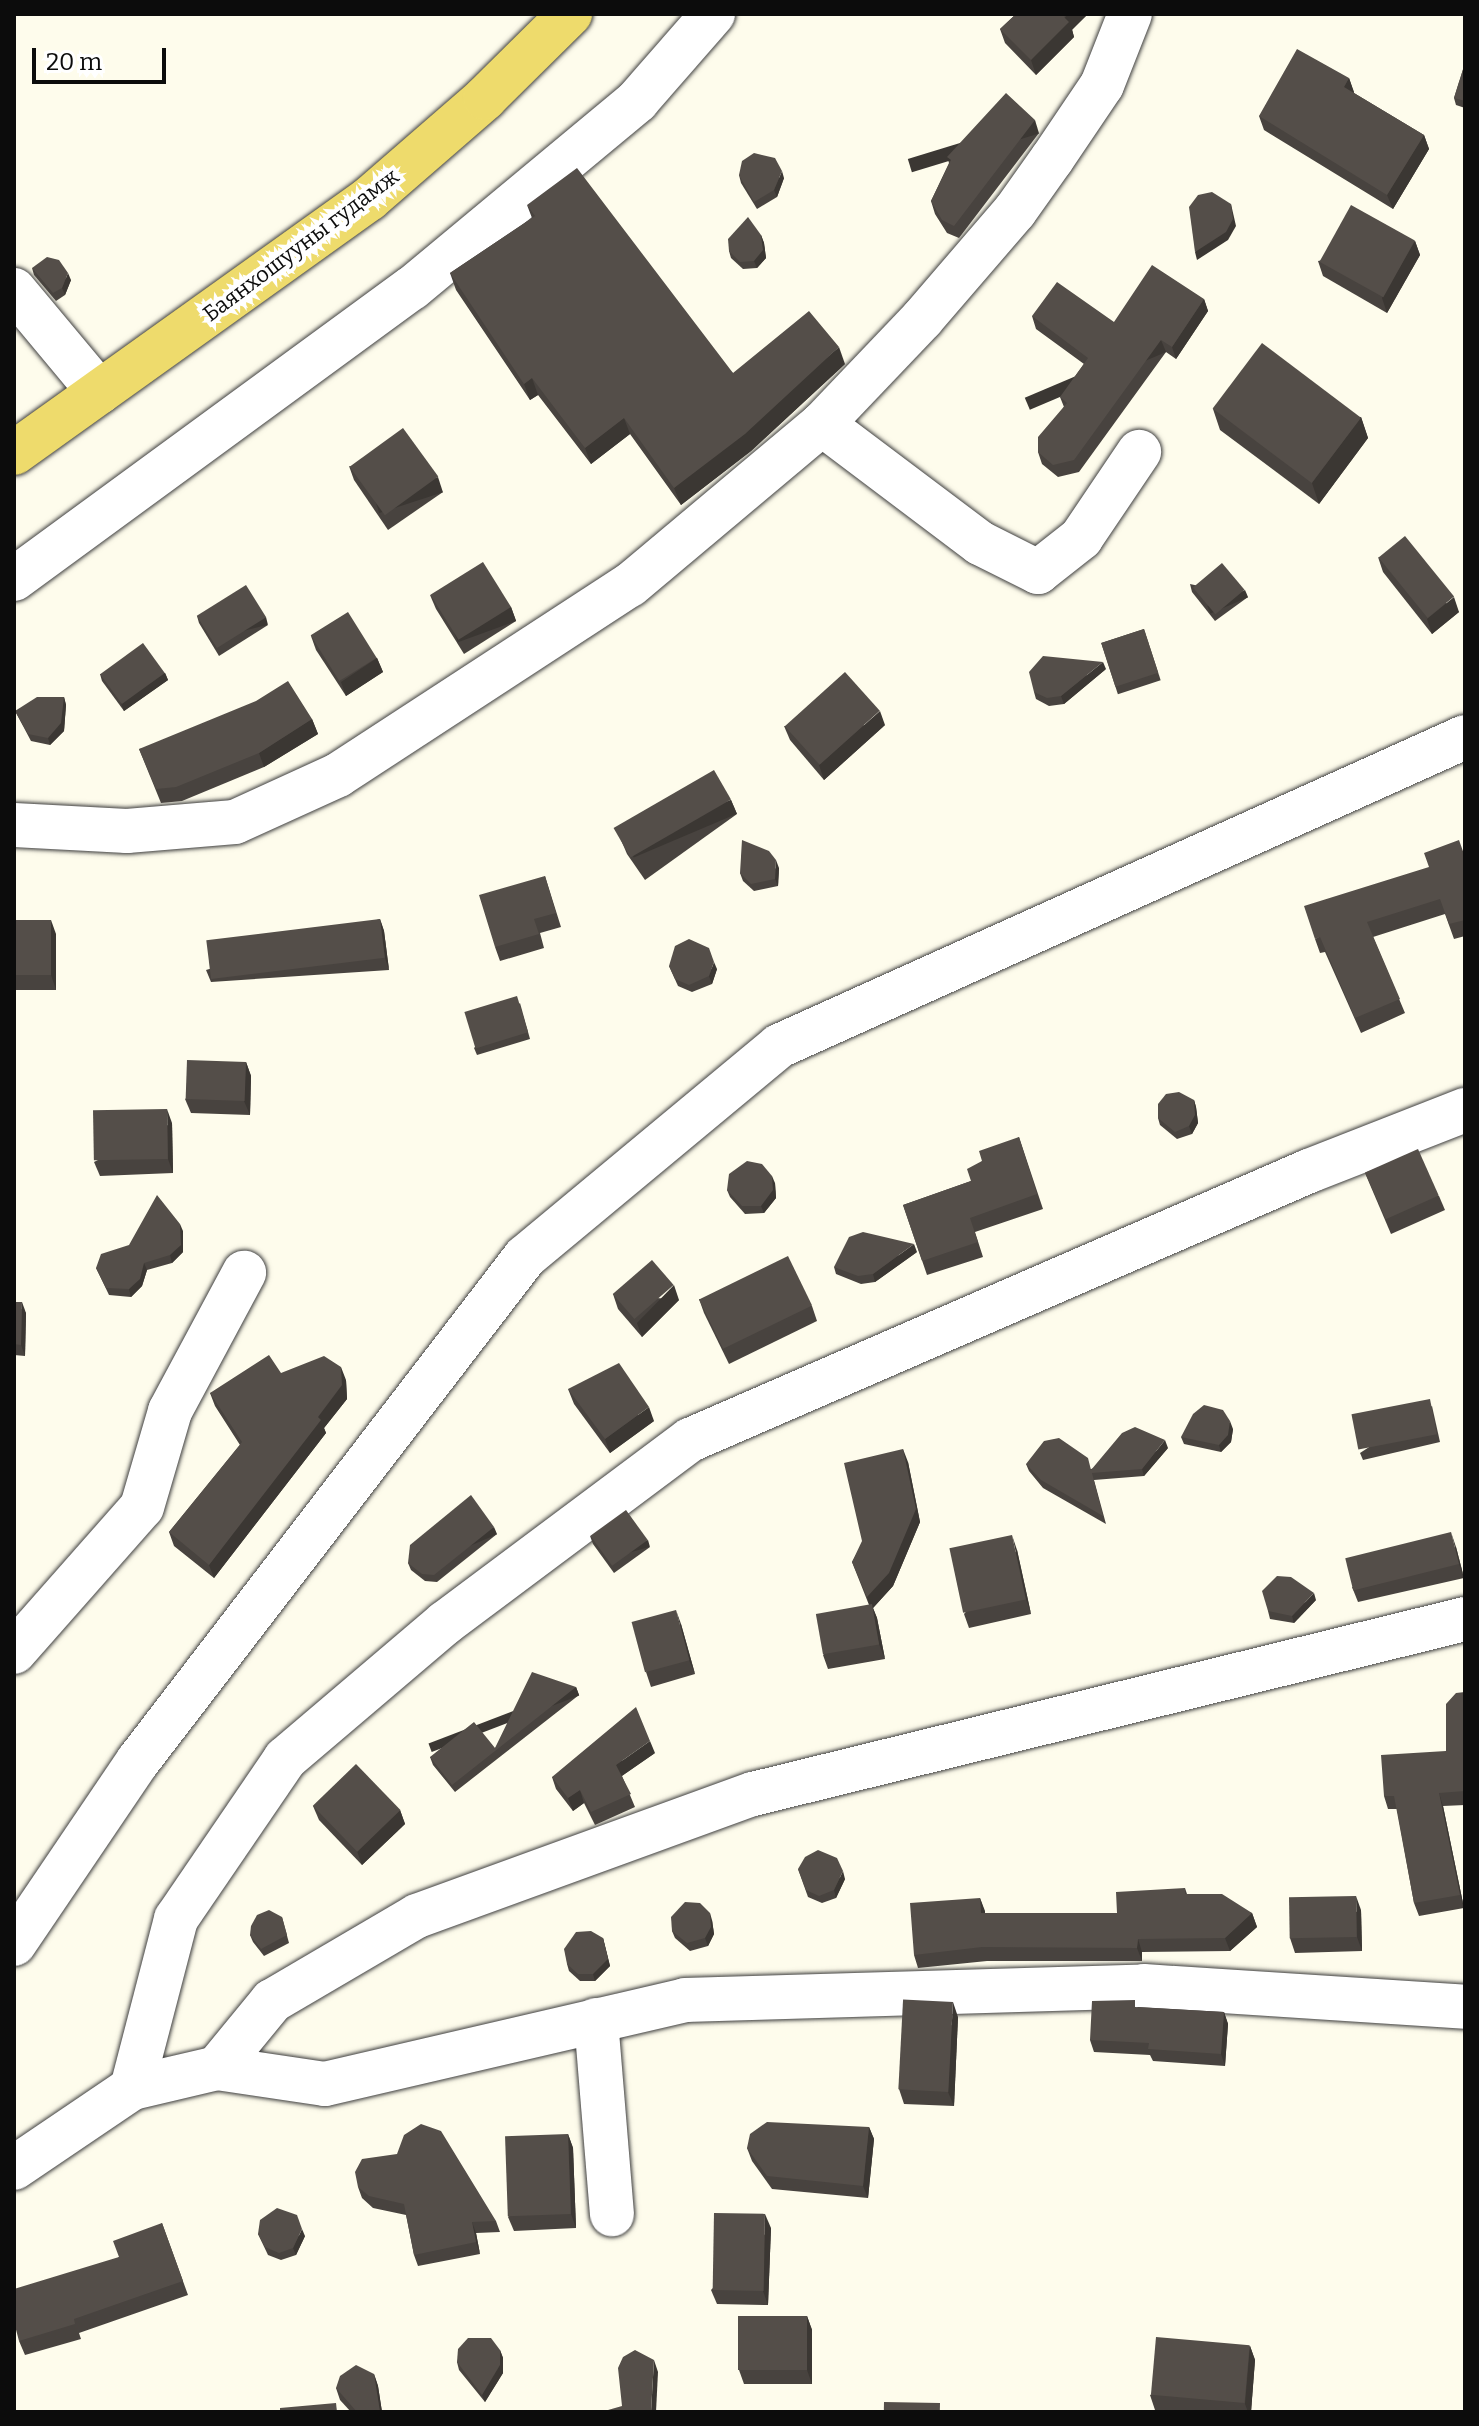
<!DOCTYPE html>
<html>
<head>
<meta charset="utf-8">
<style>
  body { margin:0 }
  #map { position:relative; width:1479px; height:2426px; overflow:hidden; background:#fefcec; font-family:Bitter,serif }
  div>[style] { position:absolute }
  .roads { filter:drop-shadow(0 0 2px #3f3f3f) drop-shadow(0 0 2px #3f3f3f) }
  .minor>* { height:44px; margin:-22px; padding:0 22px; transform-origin:22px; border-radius:22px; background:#fff }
  .major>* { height:44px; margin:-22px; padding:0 22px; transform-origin:22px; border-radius:22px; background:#eedb6c }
  .wall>* { inset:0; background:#48433f; transform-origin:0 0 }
  .shaded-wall>* { inset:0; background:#3b3733; transform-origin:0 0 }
  .building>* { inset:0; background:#544e49; transform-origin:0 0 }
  span { translate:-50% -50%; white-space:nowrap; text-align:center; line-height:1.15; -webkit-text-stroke:8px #fff; paint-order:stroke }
  .street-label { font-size:22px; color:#0c0c0c }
  .frame { position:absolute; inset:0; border:16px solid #0c0c0c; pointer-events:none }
  .scale { position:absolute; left:32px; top:48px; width:134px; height:36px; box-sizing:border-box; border:4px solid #0c0c0c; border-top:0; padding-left:10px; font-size:24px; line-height:28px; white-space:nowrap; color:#0c0c0c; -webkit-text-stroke:6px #fff; paint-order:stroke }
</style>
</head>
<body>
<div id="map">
  <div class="roads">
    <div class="minor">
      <div style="left:14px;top:290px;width:133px;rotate:50.2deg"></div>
      <div style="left:822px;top:424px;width:198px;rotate:37deg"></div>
      <div style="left:980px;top:543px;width:65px;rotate:26.6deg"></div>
      <div style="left:1038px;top:572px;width:55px;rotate:-38.3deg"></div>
      <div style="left:1081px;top:538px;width:104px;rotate:-56deg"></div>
      <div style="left:14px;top:579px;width:493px;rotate:-36.2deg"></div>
      <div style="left:412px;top:288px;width:293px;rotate:-39.7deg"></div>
      <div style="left:637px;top:101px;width:116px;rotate:-48.9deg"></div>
      <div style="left:14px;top:825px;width:113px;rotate:3deg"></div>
      <div style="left:127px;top:831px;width:108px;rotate:-4.8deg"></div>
      <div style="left:235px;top:822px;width:113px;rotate:-24.5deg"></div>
      <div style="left:338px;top:775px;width:348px;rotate:-33.1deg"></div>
      <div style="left:630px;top:585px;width:251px;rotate:-40deg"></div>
      <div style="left:822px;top:424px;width:145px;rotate:-46.4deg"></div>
      <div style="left:922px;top:319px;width:143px;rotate:-49.3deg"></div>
      <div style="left:1015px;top:211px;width:64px;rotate:-54.6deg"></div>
      <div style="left:1052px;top:159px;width:89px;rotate:-56deg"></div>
      <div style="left:1102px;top:85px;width:76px;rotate:-68.5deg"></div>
      <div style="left:14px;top:1652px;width:193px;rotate:-48.6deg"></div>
      <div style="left:142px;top:1507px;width:100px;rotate:-73.7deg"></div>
      <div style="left:170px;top:1411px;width:157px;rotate:-61.8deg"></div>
      <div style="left:14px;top:1944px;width:221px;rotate:-55.9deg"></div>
      <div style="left:138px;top:1761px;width:635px;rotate:-52.48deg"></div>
      <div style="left:525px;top:1257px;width:330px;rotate:-39.7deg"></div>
      <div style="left:779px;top:1046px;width:752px;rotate:-24.25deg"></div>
      <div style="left:596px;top:2020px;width:195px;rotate:85.3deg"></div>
      <div style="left:217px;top:2068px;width:109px;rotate:8.4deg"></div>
      <div style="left:325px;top:2084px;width:370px;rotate:-13.1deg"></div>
      <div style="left:685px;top:2000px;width:459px;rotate:-1.7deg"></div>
      <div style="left:1144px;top:1986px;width:322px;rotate:3.7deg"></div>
      <div style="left:132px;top:2088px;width:87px;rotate:-13.2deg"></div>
      <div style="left:217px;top:2068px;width:87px;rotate:-50.6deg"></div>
      <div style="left:272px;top:2001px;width:168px;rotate:-30.4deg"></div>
      <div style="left:417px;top:1916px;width:357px;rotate:-20deg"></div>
      <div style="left:753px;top:1794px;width:733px;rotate:-13.81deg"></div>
      <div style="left:14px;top:2168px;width:143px;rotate:-34.1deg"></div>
      <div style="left:132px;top:2088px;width:175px;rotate:-75.4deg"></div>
      <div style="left:176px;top:1919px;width:194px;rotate:-55.7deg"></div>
      <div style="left:285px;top:1759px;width:210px;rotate:-40.4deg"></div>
      <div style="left:445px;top:1623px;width:306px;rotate:-36.8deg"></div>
      <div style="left:690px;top:1440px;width:675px;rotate:-23.49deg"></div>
      <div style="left:1309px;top:1171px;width:168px;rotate:-21.4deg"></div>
    </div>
    <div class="major">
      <div style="left:14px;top:453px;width:437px;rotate:-35.6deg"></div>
      <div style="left:369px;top:199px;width:154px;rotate:-41deg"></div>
      <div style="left:485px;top:98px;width:120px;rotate:-44.7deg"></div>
    </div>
  </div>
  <div class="wall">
    <div style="clip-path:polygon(1016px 14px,1088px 14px,1072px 29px,1074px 37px,1036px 75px,1005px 43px,1000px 29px)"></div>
    <div style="clip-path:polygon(1465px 63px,1465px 108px,1456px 105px,1454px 98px)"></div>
    <div style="clip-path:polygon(1349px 78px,1354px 93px,1424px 135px,1429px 149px,1393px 209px,1264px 130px,1259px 116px)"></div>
    <div style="clip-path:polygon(1039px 133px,959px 238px,947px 233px,935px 214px,931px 201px,949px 163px,947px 157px)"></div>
    <div style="clip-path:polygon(739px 175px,784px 178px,777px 197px,757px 209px,741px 183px)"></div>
    <div style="clip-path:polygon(527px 205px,733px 373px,845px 364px,751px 451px,681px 505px,630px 434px,591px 464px,538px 395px,530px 400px,456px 290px,450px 273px,532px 218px)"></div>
    <div style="clip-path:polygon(761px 235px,764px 243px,766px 258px,757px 268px,743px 269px,731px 258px,729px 251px)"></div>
    <div style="clip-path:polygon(1415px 241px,1420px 255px,1387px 313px,1323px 276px,1318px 261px)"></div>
    <div style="clip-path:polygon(32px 268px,71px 280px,65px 295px,56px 301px,34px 275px)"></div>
    <div style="clip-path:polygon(1204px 299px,1208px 311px,1176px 359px,1166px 352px,1079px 472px,1058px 477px,1042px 464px,1038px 452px,1064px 407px,1060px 397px,1084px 364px,1036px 329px,1032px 316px,1114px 322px)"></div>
    <div style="clip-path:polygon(1213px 409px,1361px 417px,1368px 438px,1319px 504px,1220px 430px)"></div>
    <div style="clip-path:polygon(349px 466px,443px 492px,388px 530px,354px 480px)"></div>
    <div style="clip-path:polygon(1378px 557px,1459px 612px,1432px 634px,1383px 572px)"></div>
    <div style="clip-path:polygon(1190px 584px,1248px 597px,1215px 621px,1192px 592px)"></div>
    <div style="clip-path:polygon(430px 595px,511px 607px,516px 621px,464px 654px,436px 609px)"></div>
    <div style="clip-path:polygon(197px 616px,268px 625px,219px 656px,199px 623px)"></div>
    <div style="left:1144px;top:629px;width:54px;height:45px;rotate:72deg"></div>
    <div style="clip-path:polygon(311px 636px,377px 658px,383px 672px,346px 696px,316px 650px)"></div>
    <div style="clip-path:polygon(1106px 669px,1064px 704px,1049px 706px,1036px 699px,1034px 692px)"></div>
    <div style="clip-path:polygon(165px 673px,168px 680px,124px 711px,102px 681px,100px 674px)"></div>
    <div style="clip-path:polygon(64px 697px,66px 705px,64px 731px,50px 745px,31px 741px,15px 711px)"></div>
    <div style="clip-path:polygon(312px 719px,318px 734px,264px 767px,182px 801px,161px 803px,139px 749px)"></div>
    <div style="clip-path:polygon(885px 725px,824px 780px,790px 740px,784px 726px)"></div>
    <div style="clip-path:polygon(731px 800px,737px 814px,645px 880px,627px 854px,621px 840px)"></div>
    <div style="clip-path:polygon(1465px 857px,1465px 936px,1454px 939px,1445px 914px,1373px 937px,1405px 1013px,1361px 1033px,1325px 952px,1320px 953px,1315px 939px)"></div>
    <div style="clip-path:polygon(779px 868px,778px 886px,754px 891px,743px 881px,740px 873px)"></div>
    <div style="clip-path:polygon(545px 876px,561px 927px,540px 933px,544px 948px,500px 961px,495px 947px)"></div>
    <div style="clip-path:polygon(380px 919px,384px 931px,389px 970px,211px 982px,206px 970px)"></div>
    <div style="clip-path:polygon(14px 920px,56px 934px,56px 990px,14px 990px)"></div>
    <div style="clip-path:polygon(669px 966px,717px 969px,712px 984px,692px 992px,678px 986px)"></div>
    <div style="clip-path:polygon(520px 1003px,530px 1039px,477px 1055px,474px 1048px)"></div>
    <div style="clip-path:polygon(246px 1062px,251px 1076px,250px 1115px,191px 1113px,185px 1099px)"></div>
    <div style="clip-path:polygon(1194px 1100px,1196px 1107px,1198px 1123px,1192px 1134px,1177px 1139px,1160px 1125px,1158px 1118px)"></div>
    <div style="clip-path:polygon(172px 1123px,173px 1173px,100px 1176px,94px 1162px)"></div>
    <div style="clip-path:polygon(1019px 1137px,1043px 1209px,975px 1232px,983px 1257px,927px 1275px,903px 1205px,971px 1181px,982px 1161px)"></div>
    <div style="clip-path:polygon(1365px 1173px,1439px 1196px,1445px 1210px,1391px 1234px)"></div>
    <div style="clip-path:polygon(775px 1183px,776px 1198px,764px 1213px,745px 1214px,730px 1197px,727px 1190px)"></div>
    <div style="clip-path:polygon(183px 1231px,183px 1252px,172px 1263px,147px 1270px,142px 1286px,131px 1297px,109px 1295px,96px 1268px)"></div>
    <div style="clip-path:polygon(917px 1252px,875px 1282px,861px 1284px,836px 1274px,834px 1267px)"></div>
    <div style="clip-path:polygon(613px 1294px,679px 1300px,642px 1337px,618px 1309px)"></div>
    <div style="clip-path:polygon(699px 1299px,812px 1306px,817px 1321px,729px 1364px,704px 1313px)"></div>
    <div style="clip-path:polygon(14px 1302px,26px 1313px,25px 1356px,14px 1355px)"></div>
    <div style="clip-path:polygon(281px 1373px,346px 1380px,347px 1399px,324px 1428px,326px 1433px,214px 1578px,174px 1546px,169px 1532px,240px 1445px,215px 1406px,210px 1393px)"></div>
    <div style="clip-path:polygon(568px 1389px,654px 1421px,610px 1453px,574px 1404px)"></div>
    <div style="clip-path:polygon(1432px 1406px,1440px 1442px,1363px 1460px,1360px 1453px)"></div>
    <div style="clip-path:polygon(1233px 1429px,1231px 1442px,1221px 1452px,1184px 1444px,1181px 1437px)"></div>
    <div style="clip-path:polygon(1168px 1448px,1144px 1476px,1094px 1480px,1106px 1524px,1043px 1488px,1029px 1471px,1026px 1464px,1091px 1469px)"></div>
    <div style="clip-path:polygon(908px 1462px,920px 1522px,893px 1586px,873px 1608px,877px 1618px,885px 1659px,828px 1669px,823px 1655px,869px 1605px,852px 1562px)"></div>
    <div style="clip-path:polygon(497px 1534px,437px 1582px,425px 1581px,411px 1570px,408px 1563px)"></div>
    <div style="clip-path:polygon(590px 1536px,650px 1547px,614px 1573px,593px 1544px)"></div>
    <div style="clip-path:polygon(1456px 1547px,1464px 1578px,1358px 1602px,1352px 1587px)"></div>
    <div style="clip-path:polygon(1017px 1550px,1031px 1614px,969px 1628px,964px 1614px)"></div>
    <div style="clip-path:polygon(1316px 1600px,1294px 1623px,1270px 1619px,1268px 1611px)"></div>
    <div style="clip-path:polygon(681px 1624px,695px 1674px,651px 1687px,646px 1672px)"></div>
    <div style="clip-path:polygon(576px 1687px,579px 1695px,455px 1792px,433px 1765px,430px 1757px,495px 1748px)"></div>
    <div style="clip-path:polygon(1465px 1692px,1465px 1805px,1443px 1806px,1464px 1908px,1419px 1916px,1414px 1903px,1397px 1809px,1388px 1809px,1384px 1796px,1446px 1751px)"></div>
    <div style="clip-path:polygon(655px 1753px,622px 1776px,635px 1807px,595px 1825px,584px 1803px,573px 1811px,556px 1789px,552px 1777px)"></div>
    <div style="clip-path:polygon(313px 1806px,400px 1810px,405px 1824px,362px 1865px,319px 1820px)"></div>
    <div style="clip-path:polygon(798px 1869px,845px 1879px,836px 1898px,822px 1903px,808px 1897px)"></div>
    <div style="clip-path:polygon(1185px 1888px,1187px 1894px,1252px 1913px,1257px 1927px,1230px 1951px,1142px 1952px,1142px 1961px,987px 1961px,918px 1968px,914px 1955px,980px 1898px,985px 1913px,1117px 1913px)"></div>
    <div style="clip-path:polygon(1361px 1910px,1362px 1951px,1295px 1953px,1290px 1938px)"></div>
    <div style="clip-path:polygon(282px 1917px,289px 1943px,264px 1956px,253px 1942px,250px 1935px)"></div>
    <div style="clip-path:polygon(712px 1920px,714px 1934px,708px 1946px,690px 1951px,675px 1938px,672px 1931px)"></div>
    <div style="clip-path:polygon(603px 1938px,610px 1966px,595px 1981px,580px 1981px,569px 1971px,567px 1964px)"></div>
    <div style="clip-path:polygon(1138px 2007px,1224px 2012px,1228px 2024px,1225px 2066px,1153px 2061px,1150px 2055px,1094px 2052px,1090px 2040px)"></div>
    <div style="clip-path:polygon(958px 2017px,954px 2106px,904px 2104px,899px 2089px)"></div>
    <div style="clip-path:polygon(869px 2127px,874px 2139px,868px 2198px,772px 2189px,752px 2161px,747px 2148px)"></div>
    <div style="clip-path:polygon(568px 2134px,573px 2148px,576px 2228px,514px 2231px,508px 2217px)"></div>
    <div style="clip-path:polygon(358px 2187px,496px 2221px,500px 2232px,476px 2233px,480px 2254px,418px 2266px,414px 2255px,406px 2215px,373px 2208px,362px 2198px)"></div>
    <div style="clip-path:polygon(162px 2223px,188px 2295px,79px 2333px,81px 2339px,25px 2355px,19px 2341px,119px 2257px)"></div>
    <div style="clip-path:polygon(771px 2228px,768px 2305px,717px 2304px,711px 2290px)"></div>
    <div style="clip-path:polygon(258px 2234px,305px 2236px,296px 2255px,281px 2260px,268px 2255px)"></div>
    <div style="clip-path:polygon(807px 2316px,812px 2330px,812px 2384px,744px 2384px,739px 2370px)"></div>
    <div style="clip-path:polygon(1250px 2346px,1255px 2360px,1251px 2412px,1180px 2412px,1155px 2410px,1150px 2395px)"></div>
    <div style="clip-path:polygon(500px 2350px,503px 2358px,503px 2373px,485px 2402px,459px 2370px,457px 2362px)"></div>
    <div style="clip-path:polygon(374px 2374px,378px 2386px,382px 2412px,351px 2412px,340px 2400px,336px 2388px)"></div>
  </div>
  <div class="shaded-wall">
    <div style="clip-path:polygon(1068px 14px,1088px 14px,1072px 30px,1074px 37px,1036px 75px,1031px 60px)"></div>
    <div style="clip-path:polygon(1349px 78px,1354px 92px,1349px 101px,1344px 87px)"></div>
    <div style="left:1035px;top:120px;width:14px;height:133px;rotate:73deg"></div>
    <div style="clip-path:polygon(1424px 135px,1429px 149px,1393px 209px,1387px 195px)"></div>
    <div style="clip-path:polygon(782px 171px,784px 178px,777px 197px,774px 190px)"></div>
    <div style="clip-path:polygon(1231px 204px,1236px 226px,1228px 240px,1197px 260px,1195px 252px)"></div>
    <div style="clip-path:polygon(761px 235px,764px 243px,766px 258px,757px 268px,754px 261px)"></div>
    <div style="clip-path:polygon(1415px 241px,1420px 255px,1387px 313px,1382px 298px)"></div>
    <div style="clip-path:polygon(68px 273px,71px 280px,65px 295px,62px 288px)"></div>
    <div style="clip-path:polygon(1204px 299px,1208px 311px,1176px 359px,1172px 347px)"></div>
    <div style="left:1161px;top:340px;width:13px;height:148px;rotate:67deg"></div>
    <div style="clip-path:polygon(839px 347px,845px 364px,751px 451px,681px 505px,674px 488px)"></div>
    <div style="clip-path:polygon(532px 378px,538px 395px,530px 400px,524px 384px)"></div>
    <div style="clip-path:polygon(1361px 417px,1368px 438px,1319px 504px,1312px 483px)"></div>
    <div style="clip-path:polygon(624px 418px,630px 434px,591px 464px,585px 448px)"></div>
    <div style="left:438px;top:477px;width:16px;height:67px;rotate:72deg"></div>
    <div style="left:1245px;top:590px;width:8px;height:41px;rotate:67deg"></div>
    <div style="clip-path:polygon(1454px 597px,1459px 612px,1432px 634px,1427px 619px)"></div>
    <div style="left:511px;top:607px;width:15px;height:62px;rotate:70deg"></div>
    <div style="left:266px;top:617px;width:8px;height:58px;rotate:76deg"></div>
    <div style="clip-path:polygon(377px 658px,383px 672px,346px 696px,341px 682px)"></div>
    <div style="clip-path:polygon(1103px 662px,1106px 669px,1064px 704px,1061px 696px)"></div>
    <div style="clip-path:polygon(165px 673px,168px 680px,124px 711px,121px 703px)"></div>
    <div style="clip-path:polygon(64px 697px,66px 705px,64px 731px,50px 745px,48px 738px)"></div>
    <div style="clip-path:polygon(880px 711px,885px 725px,824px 780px,819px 765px)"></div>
    <div style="clip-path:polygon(312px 719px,318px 734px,264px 767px,259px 753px)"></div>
    <div style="left:731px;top:800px;width:15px;height:112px;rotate:67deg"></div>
    <div style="clip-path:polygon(776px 860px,779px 868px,778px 886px,775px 879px)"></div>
    <div style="clip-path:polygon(380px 919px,384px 931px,389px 970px,385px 958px)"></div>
    <div style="clip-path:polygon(51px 920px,56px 934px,56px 990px,51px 975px)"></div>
    <div style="clip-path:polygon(714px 962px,717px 969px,712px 984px,709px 976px)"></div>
    <div style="clip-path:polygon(246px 1062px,251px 1076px,250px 1115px,244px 1101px)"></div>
    <div style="clip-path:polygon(1194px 1100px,1196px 1107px,1198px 1123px,1192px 1134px,1189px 1126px)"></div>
    <div style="clip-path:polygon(167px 1109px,172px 1123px,173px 1173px,168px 1159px)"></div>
    <div style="clip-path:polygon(772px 1176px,775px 1183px,776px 1198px,764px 1213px,761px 1206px)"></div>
    <div style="clip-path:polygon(180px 1224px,183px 1231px,183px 1252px,172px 1263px,170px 1255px)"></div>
    <div style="clip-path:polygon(914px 1244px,917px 1252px,875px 1282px,873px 1274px)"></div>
    <div style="clip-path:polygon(144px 1263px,147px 1270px,142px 1286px,131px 1297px,129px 1289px)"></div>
    <div style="clip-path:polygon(674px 1285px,679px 1300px,642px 1337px,637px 1323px)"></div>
    <div style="clip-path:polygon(22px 1302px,26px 1313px,25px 1356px,21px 1345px)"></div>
    <div style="clip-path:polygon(341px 1367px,346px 1380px,347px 1399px,324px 1428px,326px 1433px,214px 1578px,209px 1565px,318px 1417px)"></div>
    <div style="clip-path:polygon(649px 1407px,654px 1421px,610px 1453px,605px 1439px)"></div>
    <div style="clip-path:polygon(1230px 1421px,1233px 1429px,1231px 1442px,1221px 1452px,1219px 1445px)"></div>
    <div style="clip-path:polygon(1165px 1440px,1168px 1448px,1144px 1476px,1142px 1469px)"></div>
    <div style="clip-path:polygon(903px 1449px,908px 1462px,920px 1522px,893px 1586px,873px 1608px,877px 1618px,885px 1659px,879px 1644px,871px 1610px,867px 1597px)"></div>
    <div style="left:494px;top:1527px;width:8px;height:77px;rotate:67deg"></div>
    <div style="clip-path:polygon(1451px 1532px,1456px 1547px,1464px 1578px,1459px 1564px)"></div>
    <div style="clip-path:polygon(1012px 1535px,1017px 1550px,1031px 1614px,1026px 1599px)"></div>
    <div style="left:648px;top:1540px;width:7px;height:44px;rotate:74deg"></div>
    <div style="clip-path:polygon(1314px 1593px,1316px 1600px,1294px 1623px,1292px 1616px)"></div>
    <div style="clip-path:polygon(676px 1610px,681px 1624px,695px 1674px,689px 1660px)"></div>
    <div style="left:576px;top:1687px;width:9px;height:158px;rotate:69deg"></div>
    <div style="clip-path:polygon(650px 1741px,655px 1753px,620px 1777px,616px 1765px)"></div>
    <div style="clip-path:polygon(580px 1790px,584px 1803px,573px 1811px,568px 1798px)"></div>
    <div style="clip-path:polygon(1439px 1793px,1443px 1806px,1464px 1908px,1460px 1895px)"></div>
    <div style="clip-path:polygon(400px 1810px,405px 1824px,362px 1865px,357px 1851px)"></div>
    <div style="clip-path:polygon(843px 1871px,845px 1879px,836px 1898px,834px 1890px)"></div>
    <div style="clip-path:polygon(1356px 1896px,1361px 1910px,1362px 1951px,1357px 1937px)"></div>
    <div style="clip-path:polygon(980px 1898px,985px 1911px,985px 1926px,981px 1913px)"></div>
    <div style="clip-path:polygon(710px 1913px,712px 1920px,714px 1934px,708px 1946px,705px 1938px)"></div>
    <div style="clip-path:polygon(1252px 1913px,1257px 1927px,1230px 1951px,1225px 1938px)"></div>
    <div style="clip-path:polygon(603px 1938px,610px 1966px,595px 1981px,593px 1974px)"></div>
    <div style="clip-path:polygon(1138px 1939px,1142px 1952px,1142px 1961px,1137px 1948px)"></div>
    <div style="clip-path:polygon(953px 2002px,958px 2017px,954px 2106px,948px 2092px)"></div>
    <div style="clip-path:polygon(1224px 2012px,1228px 2024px,1225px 2066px,1221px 2054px)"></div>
    <div style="clip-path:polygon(869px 2127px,874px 2139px,868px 2198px,863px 2186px)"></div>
    <div style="clip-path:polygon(568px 2134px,573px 2148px,576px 2228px,571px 2214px)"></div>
    <div style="clip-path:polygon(765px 2214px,771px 2228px,768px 2305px,763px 2291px)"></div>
    <div style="clip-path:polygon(472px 2222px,476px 2233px,480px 2254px,476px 2242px)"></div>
    <div style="clip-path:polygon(302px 2229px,305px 2236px,296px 2255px,293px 2248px)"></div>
    <div style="clip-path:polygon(807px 2316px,812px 2330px,812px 2384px,807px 2370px)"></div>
    <div style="clip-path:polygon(1250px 2346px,1255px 2360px,1251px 2412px,1248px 2412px,1245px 2404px)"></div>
    <div style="clip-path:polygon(500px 2350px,503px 2358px,503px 2373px,485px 2402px,482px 2395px)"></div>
    <div style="clip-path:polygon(654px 2360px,658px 2372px,656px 2412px,651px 2412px)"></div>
    <div style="clip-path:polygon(374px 2374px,378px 2386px,382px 2412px,380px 2412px)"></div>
  </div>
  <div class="building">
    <div style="clip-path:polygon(1016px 14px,1068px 14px,1064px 17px,1069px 22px,1031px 60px,1000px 29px)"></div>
    <div style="clip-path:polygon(1297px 49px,1349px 78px,1344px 87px,1424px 135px,1387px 195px,1259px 116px)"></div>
    <div style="clip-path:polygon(1465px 63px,1465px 101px,1454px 98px)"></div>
    <div style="clip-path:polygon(1006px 93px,1035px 120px,954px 226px,942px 220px,931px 201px,951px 160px,947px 157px)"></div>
    <div style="clip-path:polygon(754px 153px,775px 158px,782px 171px,774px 190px,754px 202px,739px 175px,742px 161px)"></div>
    <div style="clip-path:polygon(577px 168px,733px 373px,809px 311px,839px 347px,745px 434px,674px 488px,624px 418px,585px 448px,532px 378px,524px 384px,450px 273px,535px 216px,527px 205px)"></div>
    <div style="clip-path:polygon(1212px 192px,1231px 204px,1233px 219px,1226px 232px,1195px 252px,1189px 207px,1198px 195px)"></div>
    <div style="left:1351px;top:205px;width:73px;height:65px;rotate:29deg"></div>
    <div style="clip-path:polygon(748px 217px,761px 235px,763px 250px,754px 261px,740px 262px,729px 251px,728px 239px)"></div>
    <div style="clip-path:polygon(47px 257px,59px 260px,68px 273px,62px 288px,53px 293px,32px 268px)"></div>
    <div style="clip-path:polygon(1152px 265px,1204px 299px,1172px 347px,1161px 340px,1074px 460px,1053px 465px,1038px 452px,1038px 437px,1067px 403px,1060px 397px,1088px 358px,1032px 316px,1057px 282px,1114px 322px)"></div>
    <div style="left:1262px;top:343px;width:124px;height:82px;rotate:37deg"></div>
    <div style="left:403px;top:428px;width:60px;height:66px;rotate:54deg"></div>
    <div style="left:1405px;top:536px;width:78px;height:34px;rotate:51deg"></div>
    <div style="left:483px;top:562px;width:53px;height:62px;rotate:58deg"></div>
    <div style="left:1222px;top:563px;width:35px;height:38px;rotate:50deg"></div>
    <div style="left:246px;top:585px;width:38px;height:58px;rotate:58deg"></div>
    <div style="left:348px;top:612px;width:54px;height:44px;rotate:58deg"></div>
    <div style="left:1144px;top:629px;width:46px;height:45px;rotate:72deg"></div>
    <div style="left:143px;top:643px;width:37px;height:53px;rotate:54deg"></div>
    <div style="clip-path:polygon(1043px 656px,1103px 662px,1061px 696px,1047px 698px,1034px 692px,1029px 672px)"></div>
    <div style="left:845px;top:672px;width:52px;height:81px;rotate:48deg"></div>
    <div style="clip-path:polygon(288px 681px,312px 719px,259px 753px,176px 787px,156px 789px,139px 749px,256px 701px)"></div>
    <div style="clip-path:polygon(37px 697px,64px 697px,61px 723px,48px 738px,28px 734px,15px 711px)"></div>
    <div style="left:714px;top:770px;width:34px;height:116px;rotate:60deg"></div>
    <div style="clip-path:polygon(742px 840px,769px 851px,776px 860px,775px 879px,751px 884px,740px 873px)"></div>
    <div style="clip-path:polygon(1459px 840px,1465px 857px,1465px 920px,1449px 924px,1440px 899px,1367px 922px,1400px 999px,1355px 1018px,1320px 937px,1315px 939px,1304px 906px,1429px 867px,1424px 853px)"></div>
    <div style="clip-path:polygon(545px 876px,556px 913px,534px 919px,539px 934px,495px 947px,479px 895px)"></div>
    <div style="left:380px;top:919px;width:39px;height:175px;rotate:83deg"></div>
    <div style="left:14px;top:920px;width:37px;height:55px"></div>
    <div style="clip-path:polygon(689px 939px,709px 948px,714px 962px,709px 976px,689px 985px,675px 979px,669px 966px,675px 946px)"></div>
    <div style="left:517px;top:996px;width:38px;height:55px;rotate:73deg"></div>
    <div style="left:187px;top:1060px;width:59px;height:39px;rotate:2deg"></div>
    <div style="clip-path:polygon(1179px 1092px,1194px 1100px,1195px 1115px,1189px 1126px,1175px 1132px,1158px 1118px,1158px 1104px,1166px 1094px)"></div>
    <div style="left:167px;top:1109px;width:50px;height:74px;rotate:89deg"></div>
    <div style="clip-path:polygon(1019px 1137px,1037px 1194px,970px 1218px,978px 1242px,922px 1261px,903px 1205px,971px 1181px,967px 1169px,982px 1161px,979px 1151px)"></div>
    <div style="left:1418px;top:1149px;width:51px;height:58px;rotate:66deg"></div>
    <div style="clip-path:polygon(747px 1161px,762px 1164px,772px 1176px,773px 1190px,761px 1206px,742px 1206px,727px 1190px,729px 1174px)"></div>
    <div style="clip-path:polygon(157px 1195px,180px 1224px,181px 1245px,170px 1255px,144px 1263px,140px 1279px,129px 1289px,106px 1288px,96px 1268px,101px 1254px,129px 1245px)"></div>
    <div style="clip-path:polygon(863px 1232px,914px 1244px,873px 1274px,858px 1276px,834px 1267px,849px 1237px)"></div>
    <div style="left:788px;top:1256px;width:55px;height:99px;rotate:64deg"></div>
    <div style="left:652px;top:1260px;width:33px;height:52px;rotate:49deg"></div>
    <div style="clip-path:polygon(14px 1302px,22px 1302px,21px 1345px,14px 1344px)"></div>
    <div style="clip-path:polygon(269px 1355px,281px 1373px,324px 1356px,341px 1367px,342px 1385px,318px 1417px,321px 1420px,209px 1565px,169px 1532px,242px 1442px,210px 1393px)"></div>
    <div style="clip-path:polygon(619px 1363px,649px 1407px,605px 1439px,568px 1389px)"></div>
    <div style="left:1430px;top:1399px;width:36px;height:80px;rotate:79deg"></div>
    <div style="clip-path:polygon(1204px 1405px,1223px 1410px,1230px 1421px,1228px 1435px,1219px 1445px,1181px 1437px,1193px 1414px)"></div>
    <div style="clip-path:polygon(1135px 1427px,1165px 1440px,1142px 1469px,1092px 1473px,1103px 1516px,1041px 1480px,1026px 1464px,1044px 1441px,1059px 1438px,1088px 1458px,1091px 1470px,1122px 1433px)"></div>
    <div style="clip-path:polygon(903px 1449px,916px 1509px,889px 1573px,867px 1597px,852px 1562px,862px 1541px,844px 1463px)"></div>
    <div style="clip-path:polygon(471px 1495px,494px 1527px,434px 1575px,422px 1574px,408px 1563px,410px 1545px)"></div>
    <div style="left:626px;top:1510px;width:37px;height:44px;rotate:54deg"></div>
    <div style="left:1451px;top:1532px;width:33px;height:109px;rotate:76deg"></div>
    <div style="left:1012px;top:1535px;width:66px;height:64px;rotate:78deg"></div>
    <div style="clip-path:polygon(1277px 1576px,1291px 1577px,1314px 1593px,1292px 1616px,1268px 1611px,1262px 1591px)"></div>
    <div style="left:872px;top:1604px;width:41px;height:57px;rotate:80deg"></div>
    <div style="left:676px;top:1610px;width:52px;height:46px;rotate:75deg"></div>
    <div style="clip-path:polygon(532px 1672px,576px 1687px,452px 1785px,430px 1757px,474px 1722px,495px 1748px)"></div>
    <div style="clip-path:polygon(1465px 1692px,1465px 1791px,1439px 1793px,1460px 1895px,1414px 1903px,1394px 1796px,1384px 1796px,1381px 1755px,1446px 1751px,1446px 1704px,1456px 1693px)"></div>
    <div style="clip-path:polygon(636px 1707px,650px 1741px,616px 1765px,631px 1794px,591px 1812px,580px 1790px,568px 1798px,552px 1777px)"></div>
    <div style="left:356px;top:1764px;width:64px;height:60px;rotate:46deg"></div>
    <div style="clip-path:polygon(818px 1850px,837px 1858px,843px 1871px,834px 1890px,819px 1896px,806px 1890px,798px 1869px,805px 1857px)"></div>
    <div style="clip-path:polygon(1185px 1888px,1185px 1894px,1222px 1894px,1252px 1913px,1225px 1938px,1138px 1939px,1137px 1948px,982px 1947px,914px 1955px,910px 1903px,980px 1898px,981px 1913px,1117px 1913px,1116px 1892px)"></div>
    <div style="left:1356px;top:1896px;width:41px;height:67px;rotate:89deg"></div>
    <div style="clip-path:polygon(685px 1902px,700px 1903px,710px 1913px,711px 1927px,705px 1938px,687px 1943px,672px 1931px,671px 1917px)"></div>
    <div style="clip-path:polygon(269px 1910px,282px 1917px,287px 1935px,261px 1949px,250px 1935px,251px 1926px,257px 1915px)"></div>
    <div style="clip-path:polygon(591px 1931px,603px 1938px,608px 1959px,593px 1974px,578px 1974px,567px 1964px,564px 1949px,576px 1932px)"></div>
    <div style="clip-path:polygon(1135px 2000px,1135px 2007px,1224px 2012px,1221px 2054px,1148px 2049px,1149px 2043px,1090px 2040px,1092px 2001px)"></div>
    <div style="left:953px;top:2002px;width:90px;height:50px;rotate:93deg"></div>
    <div style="clip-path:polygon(767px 2122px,869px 2127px,863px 2186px,767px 2176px,747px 2148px,750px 2134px)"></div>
    <div style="clip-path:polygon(421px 2124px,441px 2131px,496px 2221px,472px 2222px,476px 2242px,414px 2255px,404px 2204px,369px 2196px,358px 2187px,355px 2172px,362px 2159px,397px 2154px,404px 2135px)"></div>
    <div style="left:568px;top:2134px;width:80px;height:63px;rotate:88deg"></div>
    <div style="clip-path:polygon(277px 2208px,297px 2215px,302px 2229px,293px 2248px,279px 2253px,265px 2247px,258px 2234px,260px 2220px)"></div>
    <div style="left:714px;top:2213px;width:51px;height:77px;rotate:1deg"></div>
    <div style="clip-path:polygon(162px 2223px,183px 2281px,74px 2319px,75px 2324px,19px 2341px,14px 2322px,14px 2289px,119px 2257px,113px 2241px)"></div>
    <div style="left:738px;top:2316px;width:69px;height:54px"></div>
    <div style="left:1156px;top:2337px;width:94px;height:58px;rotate:5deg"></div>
    <div style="clip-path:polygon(468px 2338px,491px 2338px,500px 2350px,500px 2365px,482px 2395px,457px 2362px,458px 2349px)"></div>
    <div style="clip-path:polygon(635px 2350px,654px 2360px,651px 2412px,601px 2412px,622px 2406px,618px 2368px,623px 2357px)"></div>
    <div style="clip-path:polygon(356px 2365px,374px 2374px,380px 2412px,357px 2412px,336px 2388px,340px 2376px)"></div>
    <div style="left:884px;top:2402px;width:56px;height:10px;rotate:1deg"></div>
    <div style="clip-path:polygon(336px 2403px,337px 2412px,280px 2412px,280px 2408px)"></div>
  </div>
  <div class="street-label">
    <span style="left:301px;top:245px;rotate:-37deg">Баянхошууны гудамж</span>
  </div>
  <div class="frame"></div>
  <div class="scale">20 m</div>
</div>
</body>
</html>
